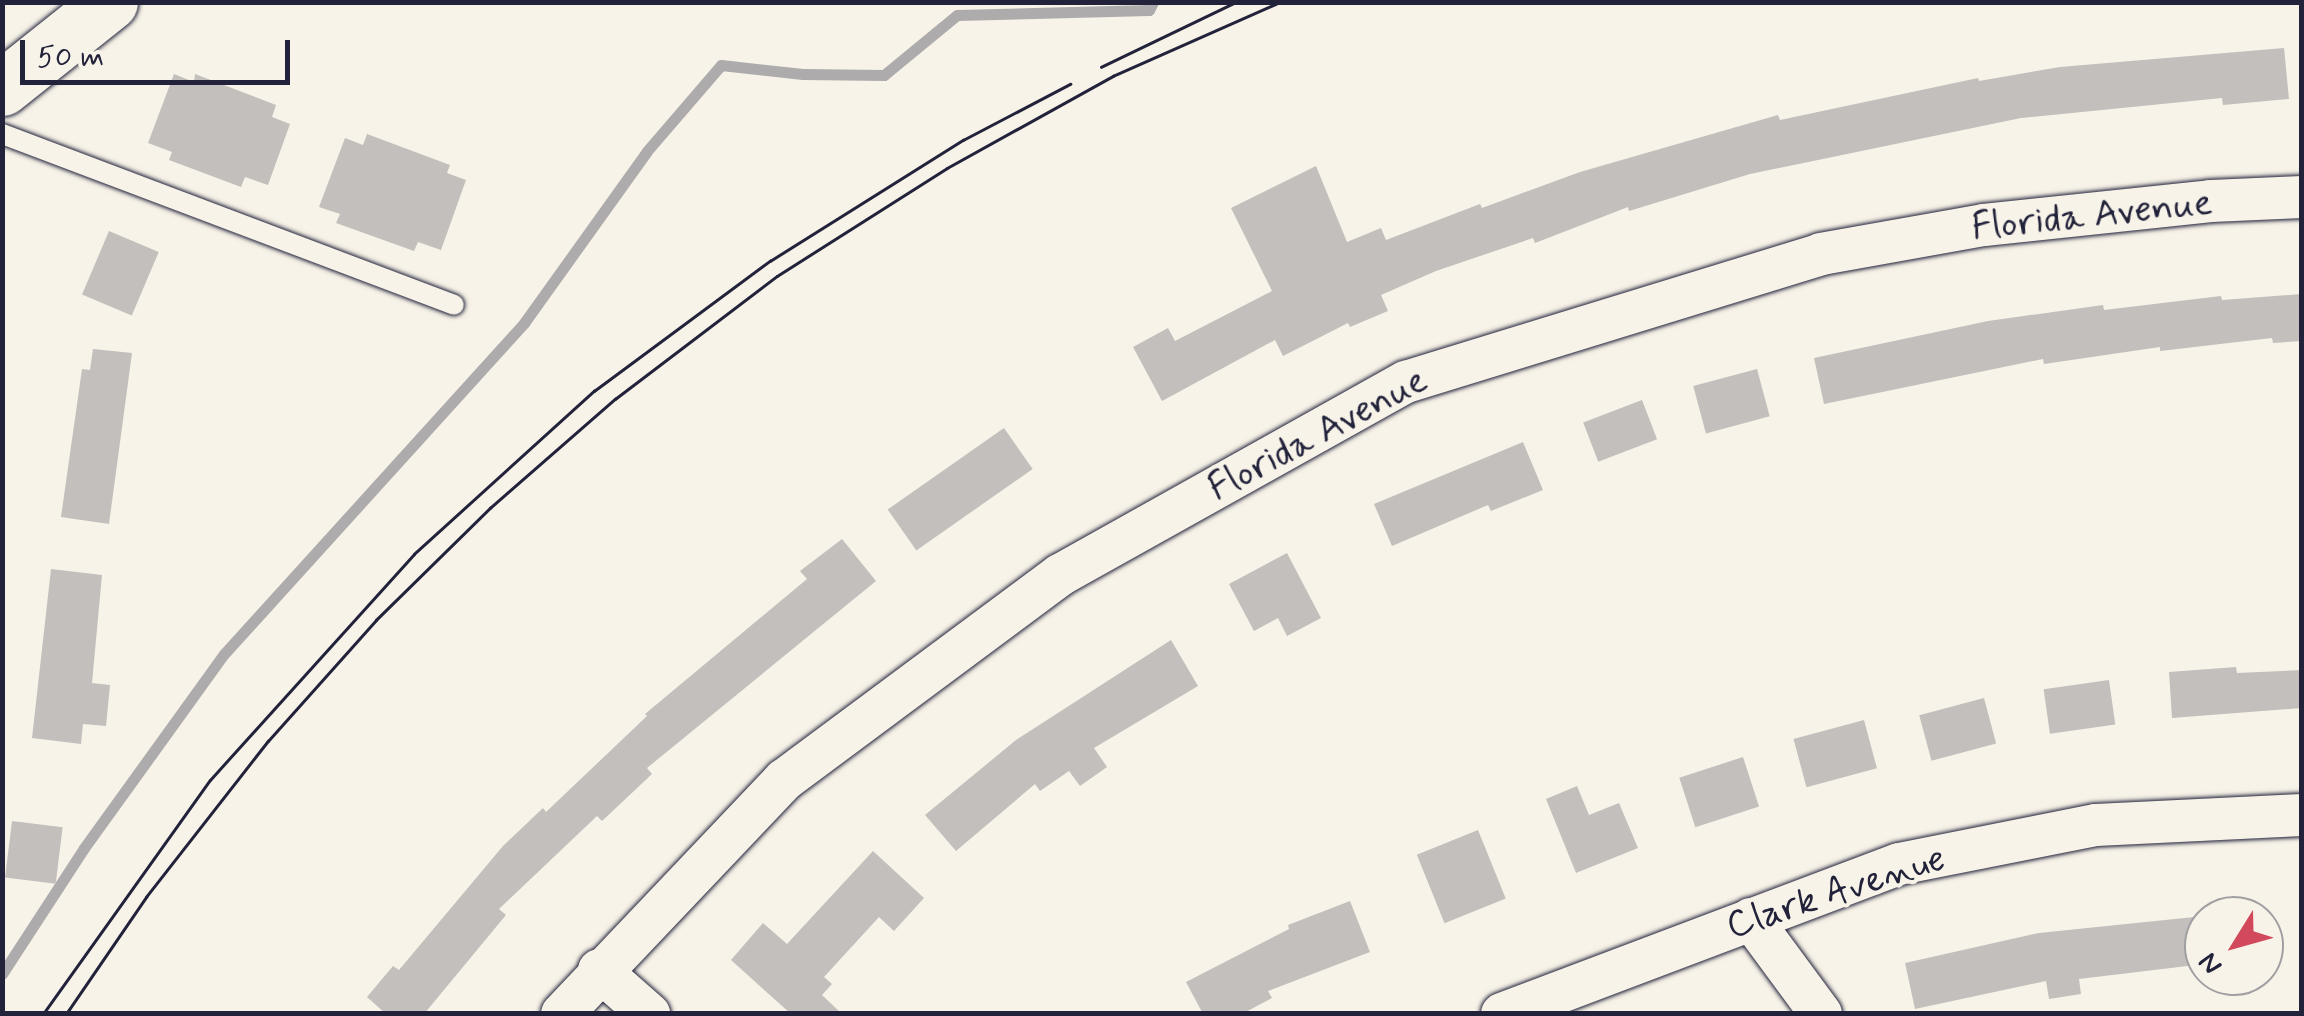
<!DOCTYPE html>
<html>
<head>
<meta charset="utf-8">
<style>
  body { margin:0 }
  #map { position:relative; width:2304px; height:1016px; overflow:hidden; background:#f7f3e8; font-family:Mynerve,sans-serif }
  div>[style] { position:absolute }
  .stream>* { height:11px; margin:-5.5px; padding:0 5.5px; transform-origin:5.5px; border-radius:5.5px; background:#aeabad }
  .building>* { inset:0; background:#c2bfbd; transform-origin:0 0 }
  .roads { filter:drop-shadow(0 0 2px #22223b) drop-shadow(0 0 2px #22223b) }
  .service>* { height:20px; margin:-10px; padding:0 10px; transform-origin:10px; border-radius:10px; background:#f7f3e8 }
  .minor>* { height:42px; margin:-21px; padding:0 21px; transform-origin:21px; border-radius:21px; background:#f7f3e8 }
  .primary>* { height:55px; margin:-27.5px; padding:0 27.5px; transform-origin:27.5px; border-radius:27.5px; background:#f7f3e8 }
  .tram>* { height:2.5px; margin:-1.25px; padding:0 1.25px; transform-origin:1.25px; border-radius:1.25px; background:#22223b }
  span { translate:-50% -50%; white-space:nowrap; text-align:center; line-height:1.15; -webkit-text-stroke:8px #f7f3e8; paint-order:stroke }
  .street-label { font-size:38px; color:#22223b }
  .frame { position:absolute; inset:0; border:5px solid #22223b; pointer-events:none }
  .north { position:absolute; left:2184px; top:896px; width:100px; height:100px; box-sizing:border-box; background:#f7f3e8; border:2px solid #a29fa3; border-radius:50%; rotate:233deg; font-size:28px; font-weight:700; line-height:40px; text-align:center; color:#22223b }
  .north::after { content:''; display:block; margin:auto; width:35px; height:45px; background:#d1495b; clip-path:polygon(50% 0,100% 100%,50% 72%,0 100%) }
  .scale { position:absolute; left:20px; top:40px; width:270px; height:45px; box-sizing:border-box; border:5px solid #22223b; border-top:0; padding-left:12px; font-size:30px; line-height:35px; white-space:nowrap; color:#22223b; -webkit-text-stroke:8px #f7f3e8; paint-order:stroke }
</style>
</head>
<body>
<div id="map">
  <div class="stream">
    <div style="left:2px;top:974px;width:150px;rotate:-56.9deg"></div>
    <div style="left:84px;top:848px;width:239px;rotate:-54.2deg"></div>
    <div style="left:224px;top:654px;width:447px;rotate:-47.8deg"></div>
    <div style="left:524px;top:323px;width:211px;rotate:-54.4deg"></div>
    <div style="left:647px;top:151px;width:113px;rotate:-49.3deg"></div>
    <div style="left:721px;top:65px;width:82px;rotate:6.3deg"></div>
    <div style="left:803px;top:74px;width:81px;rotate:0.7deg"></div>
    <div style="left:884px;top:75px;width:94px;rotate:-39.4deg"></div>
    <div style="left:957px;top:15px;width:192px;rotate:-1.5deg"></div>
    <div style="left:1149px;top:10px;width:9px;rotate:-63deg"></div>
  </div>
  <div class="building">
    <div style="clip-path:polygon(2284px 48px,2289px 99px,2223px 105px,2222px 98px,2021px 118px,1750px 174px,1629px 211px,1628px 207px,1535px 243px,1533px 238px,1436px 271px,1381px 295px,1388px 311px,1350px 327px,1348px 323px,1283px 356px,1275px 340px,1162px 401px,1133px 347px,1168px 328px,1175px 341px,1272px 291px,1231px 208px,1316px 166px,1347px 242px,1381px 228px,1386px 240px,1480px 204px,1482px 208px,1580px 172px,1778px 115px,1780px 120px,1978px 78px,1979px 81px,2060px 67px)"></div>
    <div style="clip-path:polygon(174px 74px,194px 82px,195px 74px,276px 105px,272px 117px,290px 124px,268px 185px,245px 177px,241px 187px,169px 160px,172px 152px,148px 143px)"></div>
    <div style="clip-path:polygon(367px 134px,450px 165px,447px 173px,466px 180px,441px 250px,418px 242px,414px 251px,336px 223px,340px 214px,319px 207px,345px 138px,363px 145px)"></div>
    <div style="left:109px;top:231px;width:54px;height:69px;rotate:23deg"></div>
    <div style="clip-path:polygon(2302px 294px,2302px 341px,2273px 343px,2272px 338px,2160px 351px,2160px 347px,2044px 364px,2043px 359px,1824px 404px,1814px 358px,1988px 321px,2103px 305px,2104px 310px,2221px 296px,2222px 300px)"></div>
    <div style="clip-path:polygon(93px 349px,132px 353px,109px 524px,61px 517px,82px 369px,90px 370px)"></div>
    <div style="left:1757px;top:369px;width:49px;height:66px;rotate:75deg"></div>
    <div style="left:1642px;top:400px;width:42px;height:63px;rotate:69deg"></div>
    <div style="left:1004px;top:428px;width:50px;height:142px;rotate:55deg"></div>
    <div style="clip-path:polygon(1523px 442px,1543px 490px,1491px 511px,1488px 505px,1392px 546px,1374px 504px)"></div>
    <div style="clip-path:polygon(842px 539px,876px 581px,647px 768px,652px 774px,602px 821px,597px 816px,499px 909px,506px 915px,424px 1014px,386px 1014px,367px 997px,393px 966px,399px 970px,503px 846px,543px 808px,546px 812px,647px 716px,645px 714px,807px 579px,800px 571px)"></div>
    <div style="clip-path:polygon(1287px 553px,1321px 618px,1287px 636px,1278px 618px,1254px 631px,1229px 584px)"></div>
    <div style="clip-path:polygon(51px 569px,102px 575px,92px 683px,110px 685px,106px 726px,83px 724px,81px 744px,32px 738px)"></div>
    <div style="clip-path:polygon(1171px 640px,1198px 686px,1094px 748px,1107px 767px,1080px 786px,1069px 771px,1040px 791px,1035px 784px,956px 851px,925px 815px,1016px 740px)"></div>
    <div style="clip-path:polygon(2236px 667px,2237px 673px,2302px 670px,2302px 708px,2172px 718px,2169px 672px)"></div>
    <div style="left:2109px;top:680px;width:45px;height:66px;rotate:82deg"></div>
    <div style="left:1984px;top:698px;width:47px;height:67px;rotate:75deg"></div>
    <div style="left:1864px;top:720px;width:50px;height:73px;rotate:75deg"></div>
    <div style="left:1743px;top:757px;width:52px;height:67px;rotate:72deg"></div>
    <div style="clip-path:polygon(1577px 786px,1589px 815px,1619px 803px,1638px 848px,1576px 873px,1546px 799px)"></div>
    <div style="left:12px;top:821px;width:51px;height:57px;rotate:7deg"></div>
    <div style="left:1478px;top:830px;width:74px;height:66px;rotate:68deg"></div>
    <div style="clip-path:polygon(873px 851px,924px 898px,894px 931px,879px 917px,824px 977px,832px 984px,822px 995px,842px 1014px,791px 1014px,731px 960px,763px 923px,787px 944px)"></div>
    <div style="clip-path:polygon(1350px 901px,1370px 952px,1268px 991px,1272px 998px,1242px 1014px,1203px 1014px,1186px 982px,1289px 929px,1288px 925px)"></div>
    <div style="clip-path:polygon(2204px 916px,2204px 964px,2079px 979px,2081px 994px,2049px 999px,2046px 981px,1915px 1009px,1905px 963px,2039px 933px)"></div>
  </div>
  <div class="roads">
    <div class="service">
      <div style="left:2px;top:134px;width:483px;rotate:20.7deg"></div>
    </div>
    <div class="minor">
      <div style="left:1751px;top:919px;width:118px;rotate:53.6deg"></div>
      <div style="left:599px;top:970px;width:67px;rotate:41.3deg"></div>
      <div style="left:562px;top:1014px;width:323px;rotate:-46.5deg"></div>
      <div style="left:784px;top:780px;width:344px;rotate:-36.6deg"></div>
      <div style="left:1060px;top:575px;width:396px;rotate:-29.2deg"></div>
      <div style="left:1406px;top:382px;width:434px;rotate:-17.1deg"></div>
      <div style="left:1821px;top:254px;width:166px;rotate:-10.1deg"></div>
      <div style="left:1984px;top:225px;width:228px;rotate:-6deg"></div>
      <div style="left:2211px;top:201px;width:91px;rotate:-2.5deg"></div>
      <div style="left:1502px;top:1014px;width:424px;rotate:-20.7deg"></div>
      <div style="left:1899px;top:864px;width:201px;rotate:-11.2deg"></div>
      <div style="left:2096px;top:825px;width:206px;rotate:-2.8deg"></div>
    </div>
    <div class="primary">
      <div style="left:2px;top:88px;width:138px;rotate:-38.5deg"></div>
    </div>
  </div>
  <div class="tram">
    <div style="left:1101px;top:67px;width:150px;rotate:-25.7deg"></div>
    <div style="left:43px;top:1014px;width:287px;rotate:-54.5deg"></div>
    <div style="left:210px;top:780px;width:304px;rotate:-47.9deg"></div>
    <div style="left:414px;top:554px;width:243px;rotate:-42.2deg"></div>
    <div style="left:594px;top:391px;width:219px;rotate:-36.5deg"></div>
    <div style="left:770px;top:261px;width:228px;rotate:-32.1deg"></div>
    <div style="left:963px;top:140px;width:121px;rotate:-27.6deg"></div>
    <div style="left:66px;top:1014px;width:142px;rotate:-55.6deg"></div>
    <div style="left:146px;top:897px;width:198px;rotate:-52deg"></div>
    <div style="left:268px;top:741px;width:162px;rotate:-48.2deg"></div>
    <div style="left:376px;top:620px;width:160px;rotate:-44.5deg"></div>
    <div style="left:490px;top:508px;width:166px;rotate:-41.1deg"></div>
    <div style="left:615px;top:399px;width:203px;rotate:-37.2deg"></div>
    <div style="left:777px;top:276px;width:201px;rotate:-32.4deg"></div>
    <div style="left:947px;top:168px;width:190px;rotate:-29deg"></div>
    <div style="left:1113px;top:76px;width:183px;rotate:-23.9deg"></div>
  </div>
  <div class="street-label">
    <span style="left:2092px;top:216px;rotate:-6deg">Florida Avenue</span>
    <span style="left:1318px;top:435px;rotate:-28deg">Florida Avenue</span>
    <span style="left:1836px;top:893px;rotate:-18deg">Clark Avenue</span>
  </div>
  <div class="frame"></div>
  <div class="north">N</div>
  <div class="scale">50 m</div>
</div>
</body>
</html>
